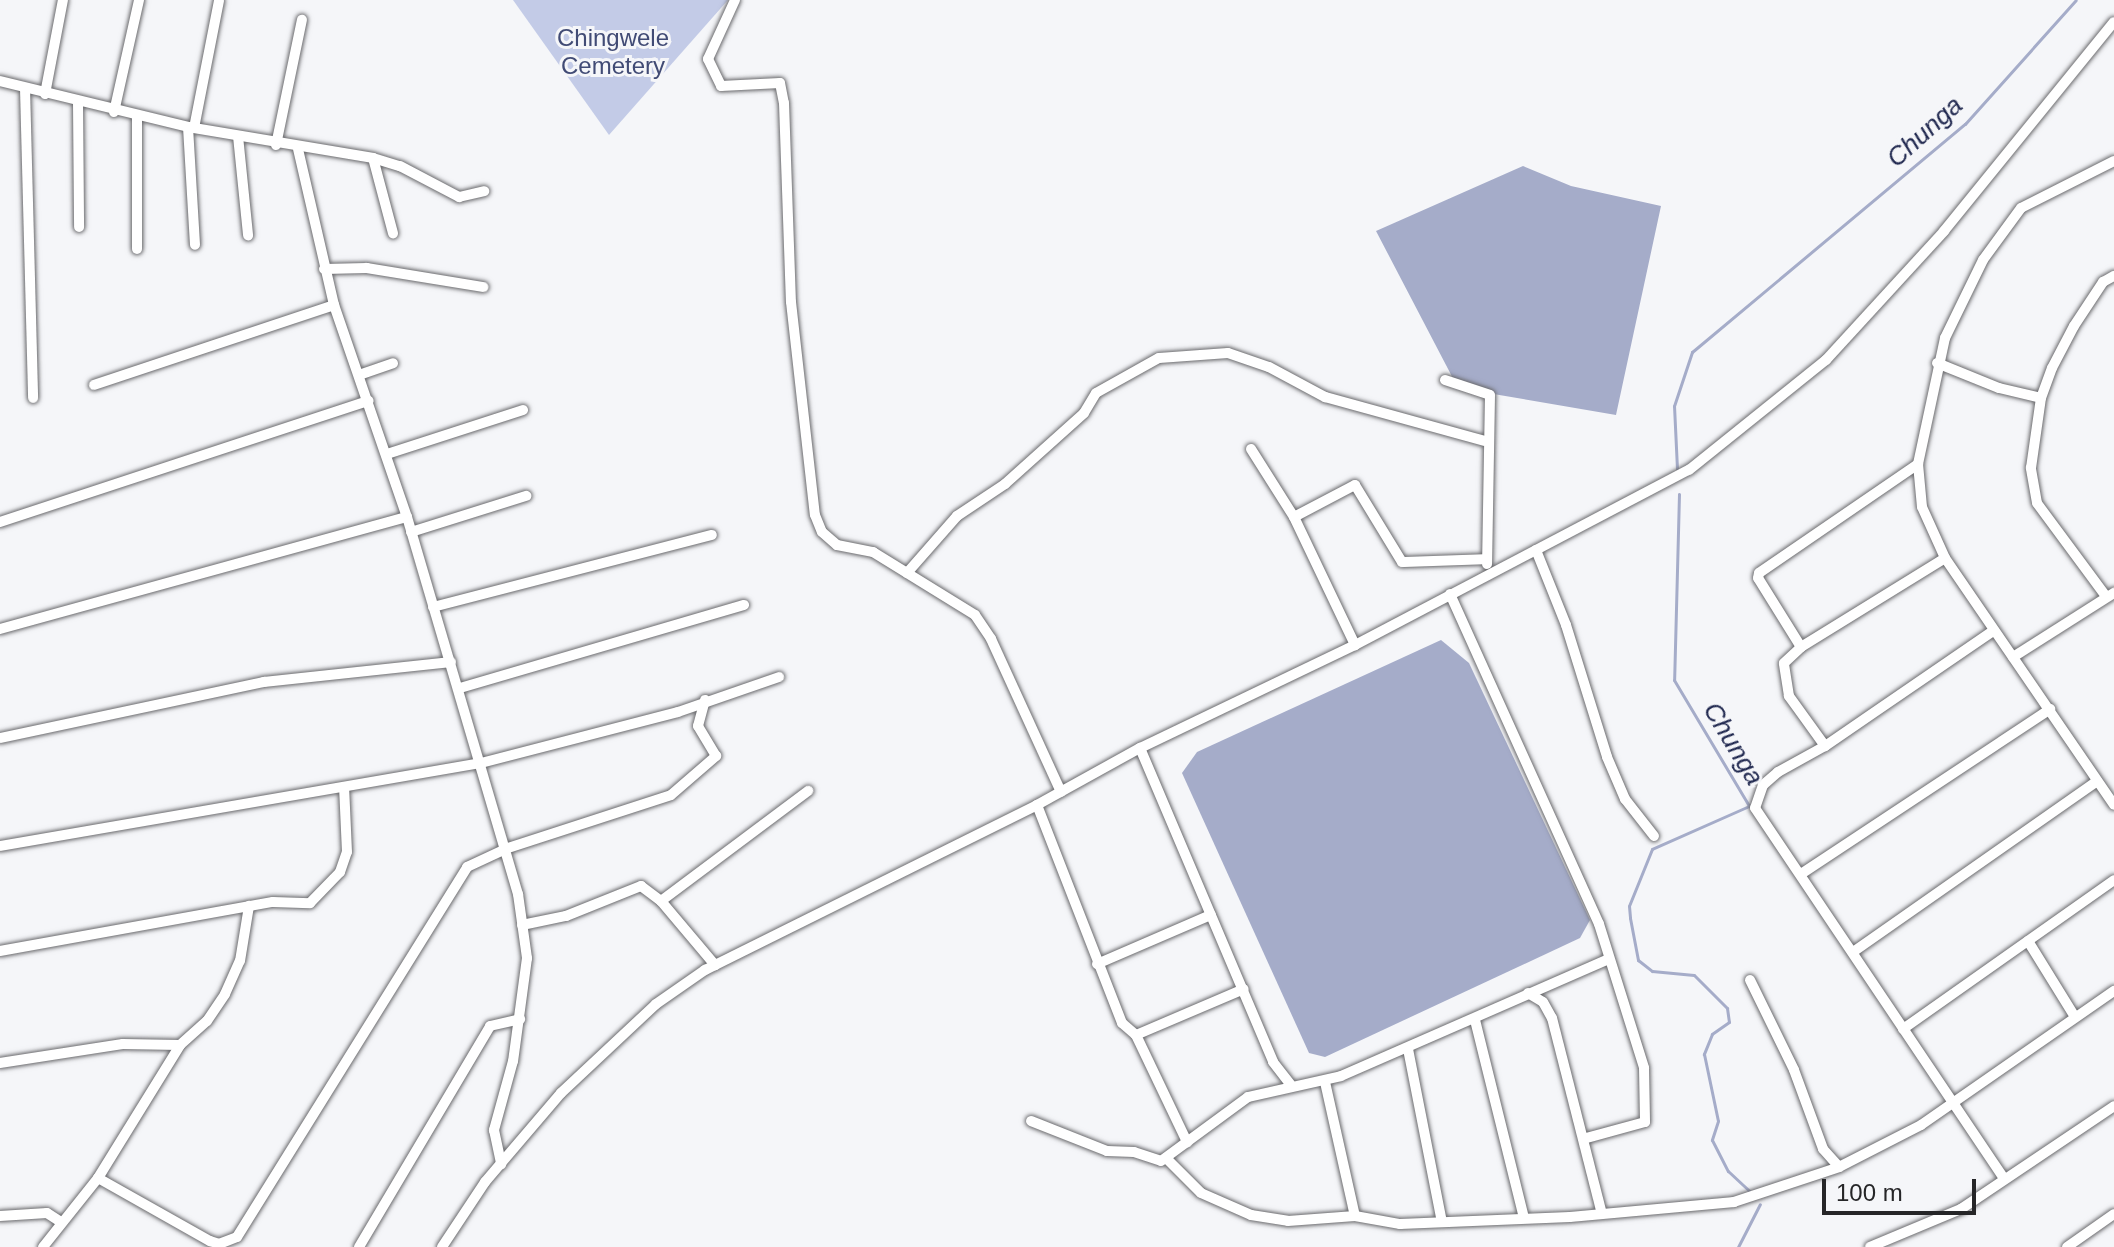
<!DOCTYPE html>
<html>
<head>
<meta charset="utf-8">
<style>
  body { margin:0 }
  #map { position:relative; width:2114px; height:1247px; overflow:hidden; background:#f5f6f9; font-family:Helvetica,sans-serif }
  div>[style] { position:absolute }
  .green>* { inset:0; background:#c3cbe7 }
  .water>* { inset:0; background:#a5acc9 }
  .stream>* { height:3px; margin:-1.5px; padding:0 1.5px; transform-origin:1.5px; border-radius:1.5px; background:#a5acc9 }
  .roads { filter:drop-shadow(0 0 2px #6a6a6d) drop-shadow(0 0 2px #6a6a6d) }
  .minor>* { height:10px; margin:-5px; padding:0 5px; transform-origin:5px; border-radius:5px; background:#fff }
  span { translate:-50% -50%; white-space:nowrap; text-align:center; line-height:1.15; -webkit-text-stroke:6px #f5f6f9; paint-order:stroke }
  .park-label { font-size:24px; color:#414b75 }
  .water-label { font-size:26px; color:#20284f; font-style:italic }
  .scale { position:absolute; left:1822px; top:1179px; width:154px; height:36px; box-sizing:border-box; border:4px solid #262628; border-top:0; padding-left:10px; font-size:24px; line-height:28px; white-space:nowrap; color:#262628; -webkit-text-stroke:6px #f5f6f9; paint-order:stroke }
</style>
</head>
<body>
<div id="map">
  <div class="green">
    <div style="clip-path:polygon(513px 0,728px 0,609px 135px)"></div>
  </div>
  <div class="water">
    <div style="clip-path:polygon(1523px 166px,1571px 186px,1661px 206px,1616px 415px,1458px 388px,1376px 231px)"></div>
    <div style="clip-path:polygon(1441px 640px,1469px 663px,1590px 920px,1580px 938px,1325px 1057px,1309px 1053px,1182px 773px,1197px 752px)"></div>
  </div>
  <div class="stream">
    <div style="left:1677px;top:469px;width:63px;rotate:-92.7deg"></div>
    <div style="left:1674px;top:406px;width:57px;rotate:-71.6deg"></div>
    <div style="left:1692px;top:352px;width:356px;rotate:-39.9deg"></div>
    <div style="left:1965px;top:124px;width:166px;rotate:-48.2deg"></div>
    <div style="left:1679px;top:494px;width:186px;rotate:91.5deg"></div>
    <div style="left:1674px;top:680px;width:147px;rotate:59.2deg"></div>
    <div style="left:1749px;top:806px;width:106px;rotate:156.1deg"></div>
    <div style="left:1652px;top:849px;width:61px;rotate:112deg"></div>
    <div style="left:1629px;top:906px;width:12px;rotate:85deg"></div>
    <div style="left:1630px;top:918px;width:43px;rotate:79.2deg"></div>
    <div style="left:1638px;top:960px;width:18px;rotate:38deg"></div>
    <div style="left:1652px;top:971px;width:42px;rotate:5.4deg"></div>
    <div style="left:1694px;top:975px;width:47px;rotate:45deg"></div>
    <div style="left:1727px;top:1008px;width:14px;rotate:82deg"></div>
    <div style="left:1729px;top:1022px;width:21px;rotate:145deg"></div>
    <div style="left:1712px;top:1034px;width:22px;rotate:112deg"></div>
    <div style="left:1704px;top:1054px;width:68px;rotate:78.2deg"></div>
    <div style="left:1718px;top:1121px;width:20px;rotate:108deg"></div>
    <div style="left:1712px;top:1140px;width:35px;rotate:63deg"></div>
    <div style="left:1728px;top:1171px;width:33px;rotate:43deg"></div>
    <div style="left:1738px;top:1247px;width:48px;rotate:-62.9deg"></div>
  </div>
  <div class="roads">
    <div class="minor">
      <div style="left:735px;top:0;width:65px;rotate:114.6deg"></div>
      <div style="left:708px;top:59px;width:30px;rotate:64deg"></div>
      <div style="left:721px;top:86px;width:59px;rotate:-2.9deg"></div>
      <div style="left:780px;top:83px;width:20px;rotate:79deg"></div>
      <div style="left:784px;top:103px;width:199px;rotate:88deg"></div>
      <div style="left:791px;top:302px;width:214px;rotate:83.6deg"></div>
      <div style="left:815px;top:515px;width:18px;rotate:68deg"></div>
      <div style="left:822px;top:532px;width:20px;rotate:41deg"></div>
      <div style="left:837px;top:545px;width:37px;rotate:11deg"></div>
      <div style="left:873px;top:552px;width:120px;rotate:31.7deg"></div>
      <div style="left:975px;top:615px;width:29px;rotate:56deg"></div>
      <div style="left:991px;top:639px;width:168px;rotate:65.4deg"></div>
      <div style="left:0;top:81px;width:194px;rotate:13.7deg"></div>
      <div style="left:188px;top:127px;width:188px;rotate:9.5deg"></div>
      <div style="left:373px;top:158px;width:28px;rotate:17deg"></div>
      <div style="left:400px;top:166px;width:67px;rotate:27.7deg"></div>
      <div style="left:459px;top:197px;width:26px;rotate:-13deg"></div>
      <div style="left:25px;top:88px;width:310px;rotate:88.5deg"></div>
      <div style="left:45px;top:94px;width:96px;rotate:-79.2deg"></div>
      <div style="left:78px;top:103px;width:124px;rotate:89.5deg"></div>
      <div style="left:114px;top:112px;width:115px;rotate:-77.4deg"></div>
      <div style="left:137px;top:117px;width:132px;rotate:90deg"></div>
      <div style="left:188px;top:127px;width:118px;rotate:86.6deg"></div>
      <div style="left:194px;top:128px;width:130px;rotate:-78.9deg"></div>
      <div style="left:238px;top:136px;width:100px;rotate:84.2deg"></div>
      <div style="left:276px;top:145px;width:128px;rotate:-78.3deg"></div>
      <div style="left:298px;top:149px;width:160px;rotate:77deg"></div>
      <div style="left:334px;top:305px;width:224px;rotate:71deg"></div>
      <div style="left:407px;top:517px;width:393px;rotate:73.6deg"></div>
      <div style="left:518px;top:894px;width:65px;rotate:82deg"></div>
      <div style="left:527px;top:958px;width:104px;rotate:97.7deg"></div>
      <div style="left:513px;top:1061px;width:72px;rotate:105.4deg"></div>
      <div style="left:494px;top:1130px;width:35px;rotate:78deg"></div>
      <div style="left:373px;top:158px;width:78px;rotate:75.1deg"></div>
      <div style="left:2114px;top:161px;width:104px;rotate:153.2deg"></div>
      <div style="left:2021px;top:208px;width:64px;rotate:126.2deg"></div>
      <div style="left:1983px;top:260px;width:87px;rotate:116deg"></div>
      <div style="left:1945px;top:338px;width:129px;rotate:102.1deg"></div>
      <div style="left:1918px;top:464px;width:43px;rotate:84.7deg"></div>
      <div style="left:1922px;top:507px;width:56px;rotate:65.7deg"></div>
      <div style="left:1945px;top:558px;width:299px;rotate:55.6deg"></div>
      <div style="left:324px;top:269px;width:43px;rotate:-1.3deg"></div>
      <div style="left:367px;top:268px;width:118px;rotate:9.3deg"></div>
      <div style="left:1937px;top:363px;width:67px;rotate:22deg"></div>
      <div style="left:1999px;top:388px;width:43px;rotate:13.4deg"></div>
      <div style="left:359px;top:375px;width:36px;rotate:-19deg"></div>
      <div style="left:1445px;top:380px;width:47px;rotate:18.4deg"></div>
      <div style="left:1490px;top:395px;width:169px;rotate:91deg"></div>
      <div style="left:94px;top:385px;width:253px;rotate:-18.4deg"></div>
      <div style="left:1251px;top:449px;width:80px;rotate:57.7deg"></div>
      <div style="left:1294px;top:517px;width:142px;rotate:64.5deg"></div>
      <div style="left:387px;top:454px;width:143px;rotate:-17.9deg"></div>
      <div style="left:1294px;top:517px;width:69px;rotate:-27.7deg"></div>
      <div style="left:1355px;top:485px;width:90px;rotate:58.6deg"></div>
      <div style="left:1402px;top:562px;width:84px;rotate:-2deg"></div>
      <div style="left:0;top:522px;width:388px;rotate:-18.2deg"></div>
      <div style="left:411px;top:532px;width:121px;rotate:-17.4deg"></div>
      <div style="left:1536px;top:550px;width:81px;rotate:68.2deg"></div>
      <div style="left:1566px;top:625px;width:138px;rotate:72.7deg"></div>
      <div style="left:1607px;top:757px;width:46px;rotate:66.8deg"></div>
      <div style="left:1625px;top:799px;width:47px;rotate:51.9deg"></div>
      <div style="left:907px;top:573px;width:76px;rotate:-48.7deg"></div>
      <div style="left:957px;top:516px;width:58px;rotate:-33.7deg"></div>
      <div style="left:1005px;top:484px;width:106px;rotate:-41.9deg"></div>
      <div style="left:1084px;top:413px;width:23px;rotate:-59deg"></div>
      <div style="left:1096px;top:393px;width:72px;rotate:-29.1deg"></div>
      <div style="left:1159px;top:358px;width:69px;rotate:-4.1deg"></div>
      <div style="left:1228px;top:353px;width:43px;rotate:18.9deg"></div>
      <div style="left:1269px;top:367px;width:64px;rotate:28.2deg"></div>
      <div style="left:1325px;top:397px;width:166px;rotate:15.4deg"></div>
      <div style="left:1450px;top:594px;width:362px;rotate:65.7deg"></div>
      <div style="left:1599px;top:924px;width:151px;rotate:72.6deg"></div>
      <div style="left:1644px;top:1068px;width:54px;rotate:88.9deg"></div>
      <div style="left:1645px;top:1122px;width:64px;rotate:164.7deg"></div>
      <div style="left:2105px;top:595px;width:114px;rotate:-126.5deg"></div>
      <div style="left:2037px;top:503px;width:36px;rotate:-100deg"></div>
      <div style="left:2031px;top:468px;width:71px;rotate:-81.9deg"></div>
      <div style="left:2041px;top:398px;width:32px;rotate:-70deg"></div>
      <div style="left:2052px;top:368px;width:47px;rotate:-62.4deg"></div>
      <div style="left:2074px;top:326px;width:53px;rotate:-56.6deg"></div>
      <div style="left:2103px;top:282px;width:13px;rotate:-29deg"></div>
      <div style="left:433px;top:607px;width:288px;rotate:-14.5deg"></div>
      <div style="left:0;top:629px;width:422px;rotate:-15.4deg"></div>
      <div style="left:1993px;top:631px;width:204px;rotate:145.6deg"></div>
      <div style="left:1825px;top:746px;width:54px;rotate:151deg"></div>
      <div style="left:1778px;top:772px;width:20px;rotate:139deg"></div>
      <div style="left:1763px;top:785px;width:24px;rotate:109deg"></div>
      <div style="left:1755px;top:808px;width:445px;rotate:56.1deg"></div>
      <div style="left:1801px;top:647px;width:81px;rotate:-121.9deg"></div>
      <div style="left:1758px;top:578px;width:5px;rotate:-79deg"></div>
      <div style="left:1759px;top:573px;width:193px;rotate:-34.4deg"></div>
      <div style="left:2013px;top:657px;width:120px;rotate:-32.4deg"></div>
      <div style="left:460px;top:688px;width:296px;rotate:-16.3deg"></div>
      <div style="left:0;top:738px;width:270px;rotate:-12deg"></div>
      <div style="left:264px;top:682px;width:188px;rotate:-6.1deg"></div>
      <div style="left:1825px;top:746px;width:62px;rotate:-125.8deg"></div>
      <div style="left:1789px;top:696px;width:33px;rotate:-99deg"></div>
      <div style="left:1784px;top:663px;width:23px;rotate:-43deg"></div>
      <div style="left:1801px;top:647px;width:169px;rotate:-31.7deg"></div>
      <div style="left:1140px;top:748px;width:341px;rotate:67deg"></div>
      <div style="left:1273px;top:1062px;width:28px;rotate:52deg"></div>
      <div style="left:1037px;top:805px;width:234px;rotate:68.7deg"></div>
      <div style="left:1122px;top:1023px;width:18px;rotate:41deg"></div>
      <div style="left:1136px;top:1035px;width:119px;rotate:64.5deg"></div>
      <div style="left:0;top:846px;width:488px;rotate:-9.8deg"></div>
      <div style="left:481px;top:763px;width:203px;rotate:-14.5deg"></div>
      <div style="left:678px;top:712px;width:107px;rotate:-19.1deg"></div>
      <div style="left:1801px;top:874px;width:299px;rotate:-33.5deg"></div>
      <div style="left:661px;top:901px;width:184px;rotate:-36.8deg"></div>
      <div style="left:522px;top:925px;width:45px;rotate:-11.6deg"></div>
      <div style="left:566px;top:916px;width:81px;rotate:-21.8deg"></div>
      <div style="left:641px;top:886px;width:25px;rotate:37deg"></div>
      <div style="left:661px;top:901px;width:84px;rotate:49.8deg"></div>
      <div style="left:2028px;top:941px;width:89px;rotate:58.3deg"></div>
      <div style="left:0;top:951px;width:277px;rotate:-10.2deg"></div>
      <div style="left:273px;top:902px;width:37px;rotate:2deg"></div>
      <div style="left:310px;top:903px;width:43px;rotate:-45.9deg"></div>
      <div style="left:340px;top:872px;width:21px;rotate:-71deg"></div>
      <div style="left:347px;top:852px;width:65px;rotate:-92.6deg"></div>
      <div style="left:1853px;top:952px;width:298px;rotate:-35deg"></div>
      <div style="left:1097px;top:964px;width:124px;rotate:-23.3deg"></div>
      <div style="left:1750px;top:980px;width:100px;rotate:63.9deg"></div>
      <div style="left:1794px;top:1070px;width:84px;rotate:69.8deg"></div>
      <div style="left:1823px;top:1149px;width:24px;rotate:48deg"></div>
      <div style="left:1839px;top:1167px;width:92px;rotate:-27.1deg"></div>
      <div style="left:1921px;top:1125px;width:235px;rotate:-34.8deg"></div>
      <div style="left:1528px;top:993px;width:17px;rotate:31deg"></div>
      <div style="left:1543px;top:1002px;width:18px;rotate:61deg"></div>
      <div style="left:1552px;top:1018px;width:202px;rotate:75.7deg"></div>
      <div style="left:1475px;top:1020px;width:204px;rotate:76.1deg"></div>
      <div style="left:1903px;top:1029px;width:258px;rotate:-35.2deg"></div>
      <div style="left:1136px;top:1035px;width:117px;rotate:-23.1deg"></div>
      <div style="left:1408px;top:1049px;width:176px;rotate:78.9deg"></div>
      <div style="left:0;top:1063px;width:124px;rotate:-8.8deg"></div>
      <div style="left:123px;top:1044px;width:57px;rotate:1deg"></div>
      <div style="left:1325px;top:1082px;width:137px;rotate:77.4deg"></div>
      <div style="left:1031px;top:1121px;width:82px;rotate:21.5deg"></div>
      <div style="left:1107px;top:1151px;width:27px;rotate:2deg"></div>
      <div style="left:1134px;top:1152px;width:28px;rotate:18deg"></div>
      <div style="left:1161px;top:1161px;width:108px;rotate:-36.3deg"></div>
      <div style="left:1248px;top:1097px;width:95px;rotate:-12.7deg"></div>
      <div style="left:1341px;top:1076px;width:290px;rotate:-23.6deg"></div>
      <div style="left:1166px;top:1158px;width:49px;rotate:45deg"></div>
      <div style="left:1201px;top:1193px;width:55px;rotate:23.7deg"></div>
      <div style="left:1251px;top:1215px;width:37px;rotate:9deg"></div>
      <div style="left:1288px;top:1221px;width:67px;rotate:-4.3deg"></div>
      <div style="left:1355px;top:1216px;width:46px;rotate:10.1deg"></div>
      <div style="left:1400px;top:1224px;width:170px;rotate:-2.4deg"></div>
      <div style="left:1570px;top:1217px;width:165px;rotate:-5.2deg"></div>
      <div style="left:1734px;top:1202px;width:111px;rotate:-18.4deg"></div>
      <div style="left:98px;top:1178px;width:129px;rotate:29.4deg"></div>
      <div style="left:210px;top:1241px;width:9px;rotate:18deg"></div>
      <div style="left:219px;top:1244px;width:19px;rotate:-21deg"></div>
      <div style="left:237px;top:1237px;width:436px;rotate:-58.1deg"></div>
      <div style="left:467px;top:867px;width:45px;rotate:-24.9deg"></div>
      <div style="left:508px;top:848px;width:171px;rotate:-18deg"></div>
      <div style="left:671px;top:795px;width:60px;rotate:-40.9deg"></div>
      <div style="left:716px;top:756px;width:35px;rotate:-121deg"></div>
      <div style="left:698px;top:726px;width:27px;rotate:-75deg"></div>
      <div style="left:0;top:1216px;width:47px;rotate:-3.7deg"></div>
      <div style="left:47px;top:1213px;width:17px;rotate:33deg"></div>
      <div style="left:43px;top:1247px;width:88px;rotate:-51.4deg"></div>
      <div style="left:98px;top:1178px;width:156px;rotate:-58.3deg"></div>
      <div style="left:180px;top:1045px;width:36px;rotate:-42deg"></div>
      <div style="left:207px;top:1021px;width:32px;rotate:-56deg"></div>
      <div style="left:225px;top:994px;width:36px;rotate:-66deg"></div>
      <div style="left:240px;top:961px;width:56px;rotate:-80.7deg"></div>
      <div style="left:359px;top:1247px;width:257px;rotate:-59.3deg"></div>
      <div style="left:490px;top:1026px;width:31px;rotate:-13deg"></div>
      <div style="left:442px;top:1247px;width:78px;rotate:-56.5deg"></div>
      <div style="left:485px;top:1182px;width:117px;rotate:-49.5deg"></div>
      <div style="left:561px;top:1093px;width:130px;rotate:-43.1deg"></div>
      <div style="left:656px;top:1004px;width:60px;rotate:-34.8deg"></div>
      <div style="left:705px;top:970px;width:371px;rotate:-26.4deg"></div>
      <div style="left:1037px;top:805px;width:118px;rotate:-29deg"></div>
      <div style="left:1140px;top:748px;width:238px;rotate:-25.6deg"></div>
      <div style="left:1355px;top:645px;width:377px;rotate:-27.7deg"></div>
      <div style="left:1689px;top:470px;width:176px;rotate:-38.8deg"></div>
      <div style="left:1826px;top:360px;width:175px;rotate:-47.5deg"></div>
      <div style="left:1944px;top:231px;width:269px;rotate:-50.9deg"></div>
      <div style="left:1870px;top:1247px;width:99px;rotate:-22.7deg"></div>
      <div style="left:1961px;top:1209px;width:184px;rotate:-33.9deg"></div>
      <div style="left:2067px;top:1247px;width:57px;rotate:-35.1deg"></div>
    </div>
  </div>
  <div class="park-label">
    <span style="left:613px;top:52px">Chingwele<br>Cemetery</span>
  </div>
  <div class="water-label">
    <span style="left:1925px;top:132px;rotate:-42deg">Chunga</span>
    <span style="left:1733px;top:744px;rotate:59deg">Chunga</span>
  </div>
  <div class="scale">100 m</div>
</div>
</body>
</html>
